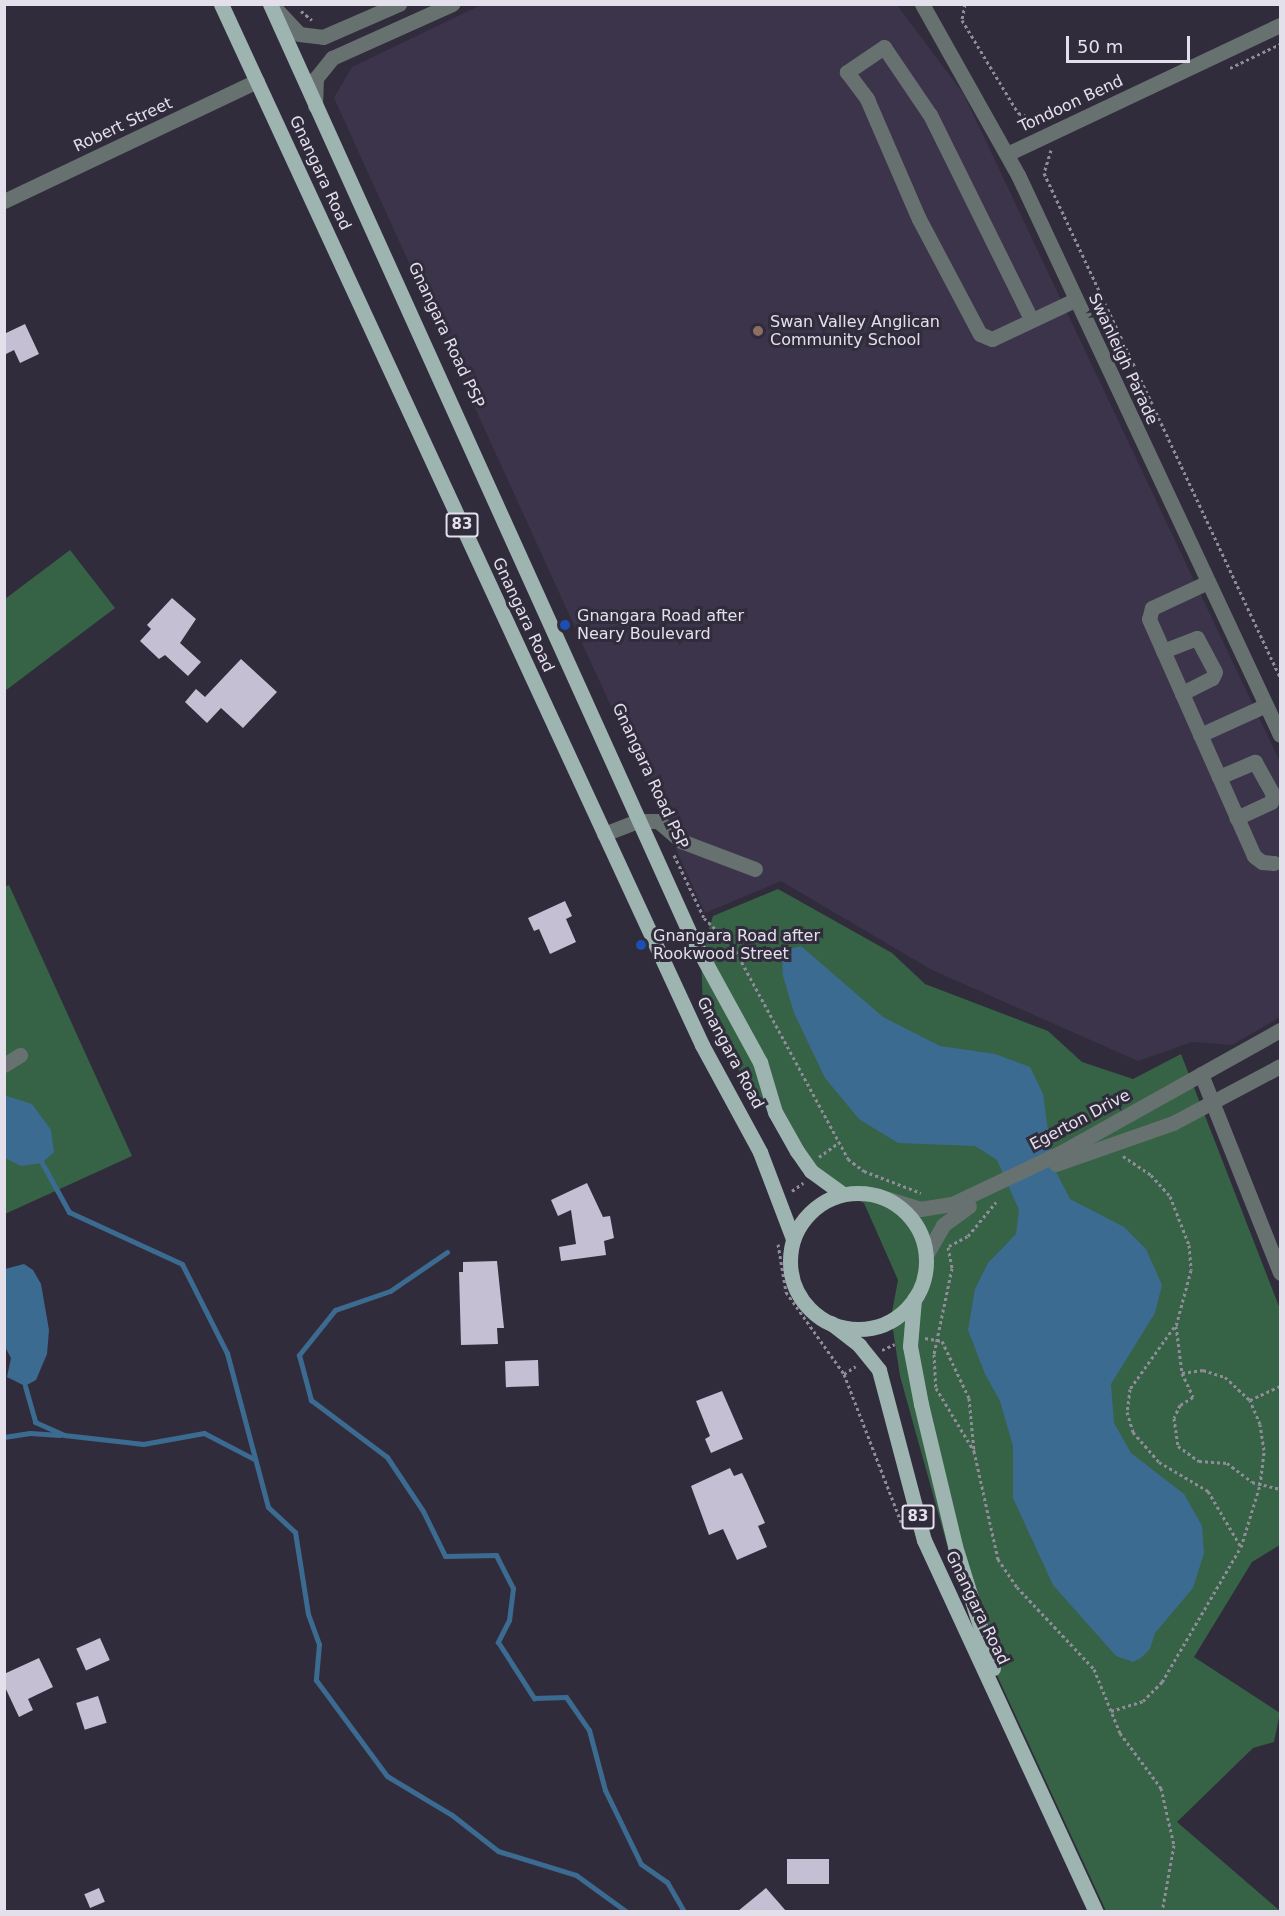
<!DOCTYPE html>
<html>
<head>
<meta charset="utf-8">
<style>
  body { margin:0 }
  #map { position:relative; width:1285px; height:1916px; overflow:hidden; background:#312c3c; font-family:"DejaVu Sans",sans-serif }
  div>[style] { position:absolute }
  .built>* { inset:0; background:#3b344a }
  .green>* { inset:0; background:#366245 }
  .water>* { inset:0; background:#3c6b92 }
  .stream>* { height:5px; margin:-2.5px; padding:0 2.5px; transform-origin:2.5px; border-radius:2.5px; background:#3c6b92 }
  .building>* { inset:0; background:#c5bfd4; transform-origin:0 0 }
  .path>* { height:3px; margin-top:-1.5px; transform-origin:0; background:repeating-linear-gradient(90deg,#908c99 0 3px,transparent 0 6px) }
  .minor>* { height:15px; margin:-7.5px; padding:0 7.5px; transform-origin:7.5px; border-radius:7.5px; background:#677270 }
  .major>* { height:15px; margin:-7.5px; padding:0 7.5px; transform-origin:7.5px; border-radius:7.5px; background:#9db4b0 }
  .major>.ring { margin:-7.5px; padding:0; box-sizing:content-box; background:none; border:15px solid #9db4b0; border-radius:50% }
  .dots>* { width:16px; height:16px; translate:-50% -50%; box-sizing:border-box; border:3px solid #312c3c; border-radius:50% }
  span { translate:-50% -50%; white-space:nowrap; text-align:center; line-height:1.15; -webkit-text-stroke:6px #312c3c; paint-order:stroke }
  .shield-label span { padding:2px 4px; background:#312c3c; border:2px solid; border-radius:4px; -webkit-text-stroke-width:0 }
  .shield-label { font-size:15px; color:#e3e0eb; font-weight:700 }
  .street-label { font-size:16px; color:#e3e0eb }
  .poi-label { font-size:16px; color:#e3e0eb }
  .left { translate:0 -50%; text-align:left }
  .frame { position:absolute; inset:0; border:6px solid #e3e0eb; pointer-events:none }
  .scale { position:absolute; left:1066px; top:36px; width:124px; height:27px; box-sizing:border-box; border:3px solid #e3e0eb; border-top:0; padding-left:8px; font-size:18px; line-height:21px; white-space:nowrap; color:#e3e0eb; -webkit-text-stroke:4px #312c3c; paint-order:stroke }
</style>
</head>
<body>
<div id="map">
  <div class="built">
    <div style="clip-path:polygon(481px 5px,897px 5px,963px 93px,1280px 762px,1280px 1017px,1232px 1045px,1192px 1042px,1138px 1061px,932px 970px,781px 881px,705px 913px,334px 98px,352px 67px)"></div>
  </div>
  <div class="green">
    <div style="clip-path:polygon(70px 550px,115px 608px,5px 691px,5px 599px)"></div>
    <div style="clip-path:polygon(9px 885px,132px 1156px,5px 1214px,4px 887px)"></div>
    <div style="clip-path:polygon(778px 889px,892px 953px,925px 984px,1048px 1031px,1082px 1062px,1133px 1079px,1181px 1054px,1280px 1309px,1280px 1545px,1252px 1562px,1194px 1657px,1280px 1713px,1274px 1742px,1253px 1748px,1177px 1822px,1280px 1911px,1106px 1911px,995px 1671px,949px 1552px,900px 1376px,891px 1317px,898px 1280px,864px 1203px,843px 1194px,788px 1135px,747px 1084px,703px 1011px,701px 954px,713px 916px)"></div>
  </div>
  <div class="water">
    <div style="clip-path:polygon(801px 946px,883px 1017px,940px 1046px,995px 1054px,1030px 1067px,1043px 1094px,1053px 1166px,1070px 1199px,1124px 1227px,1146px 1249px,1162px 1285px,1155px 1313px,1111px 1384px,1114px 1423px,1131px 1453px,1184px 1494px,1202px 1526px,1204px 1553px,1193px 1588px,1155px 1633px,1150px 1649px,1141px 1658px,1133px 1662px,1116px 1656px,1053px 1585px,1013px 1498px,1013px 1446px,1000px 1401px,985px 1374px,968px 1330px,975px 1289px,988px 1263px,1016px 1234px,1019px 1210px,997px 1160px,975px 1146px,898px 1143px,859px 1119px,825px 1078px,794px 1013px,783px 976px,782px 958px,790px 949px)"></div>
    <div style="clip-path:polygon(4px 1095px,32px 1104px,51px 1130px,54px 1152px,42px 1163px,21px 1166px,5px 1158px)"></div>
    <div style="clip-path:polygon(24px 1264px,33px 1270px,41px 1284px,49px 1330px,47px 1354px,36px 1380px,25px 1386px,7px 1377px,11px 1358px,4px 1345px,5px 1269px)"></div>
  </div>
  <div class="stream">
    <div style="left:42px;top:1163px;width:56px;rotate:61.1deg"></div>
    <div style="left:69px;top:1212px;width:124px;rotate:24.7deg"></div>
    <div style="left:182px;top:1264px;width:100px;rotate:63.2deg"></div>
    <div style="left:227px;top:1353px;width:159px;rotate:75.1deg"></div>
    <div style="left:268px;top:1507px;width:37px;rotate:43deg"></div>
    <div style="left:295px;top:1532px;width:83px;rotate:81deg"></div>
    <div style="left:308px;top:1614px;width:32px;rotate:70deg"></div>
    <div style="left:319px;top:1644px;width:36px;rotate:95deg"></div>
    <div style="left:316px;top:1680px;width:119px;rotate:53.5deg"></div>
    <div style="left:387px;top:1776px;width:76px;rotate:31deg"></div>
    <div style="left:452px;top:1815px;width:58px;rotate:38deg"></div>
    <div style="left:498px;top:1851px;width:82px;rotate:17.1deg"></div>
    <div style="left:576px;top:1875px;width:63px;rotate:36deg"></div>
    <div style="left:447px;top:1252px;width:69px;rotate:145.6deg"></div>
    <div style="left:390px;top:1291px;width:58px;rotate:160.9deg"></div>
    <div style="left:335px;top:1310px;width:58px;rotate:128.7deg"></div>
    <div style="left:299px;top:1355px;width:47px;rotate:75.1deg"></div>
    <div style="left:311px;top:1400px;width:95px;rotate:36.9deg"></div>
    <div style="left:387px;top:1457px;width:65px;rotate:56.3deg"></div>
    <div style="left:423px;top:1511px;width:50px;rotate:63.9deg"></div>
    <div style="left:445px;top:1556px;width:51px;rotate:-1.1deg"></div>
    <div style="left:496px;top:1555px;width:37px;rotate:63deg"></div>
    <div style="left:513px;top:1588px;width:32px;rotate:97deg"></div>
    <div style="left:509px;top:1620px;width:25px;rotate:117deg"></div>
    <div style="left:498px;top:1642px;width:67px;rotate:57.3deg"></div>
    <div style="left:534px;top:1698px;width:32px;rotate:-2deg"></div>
    <div style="left:566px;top:1697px;width:40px;rotate:55.1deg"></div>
    <div style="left:589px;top:1730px;width:62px;rotate:75.1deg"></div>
    <div style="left:605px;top:1790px;width:82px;rotate:64.1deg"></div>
    <div style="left:641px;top:1864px;width:32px;rotate:35deg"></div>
    <div style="left:667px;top:1882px;width:34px;rotate:60deg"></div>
    <div style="left:25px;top:1386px;width:37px;rotate:74deg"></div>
    <div style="left:35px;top:1422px;width:32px;rotate:24deg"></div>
    <div style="left:64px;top:1435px;width:80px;rotate:6.5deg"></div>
    <div style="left:143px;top:1444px;width:62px;rotate:-10.2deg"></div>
    <div style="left:204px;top:1433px;width:56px;rotate:27.5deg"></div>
    <div style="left:4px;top:1437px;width:26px;rotate:-9deg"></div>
    <div style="left:30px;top:1433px;width:30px;rotate:4deg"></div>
  </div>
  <div class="building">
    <div style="clip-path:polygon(25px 324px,39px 354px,20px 363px,14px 350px,4px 355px,4px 334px)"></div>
    <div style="clip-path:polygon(172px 598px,196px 619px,180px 643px,201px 662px,188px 676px,165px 655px,159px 659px,140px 641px,151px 629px,147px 625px)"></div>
    <div style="clip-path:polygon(241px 659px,277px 692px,243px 728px,221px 708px,207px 723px,185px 702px,196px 689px,205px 697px)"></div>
    <div style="clip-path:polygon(565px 901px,572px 916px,566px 919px,576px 942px,550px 954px,539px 929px,534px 931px,528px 918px)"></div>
    <div style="clip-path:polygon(587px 1183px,603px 1217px,610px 1216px,614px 1238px,604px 1241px,606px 1255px,561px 1261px,559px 1247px,576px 1244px,571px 1210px,558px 1216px,551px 1200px)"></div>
    <div style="clip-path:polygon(497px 1261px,504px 1328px,497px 1328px,498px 1344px,461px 1345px,459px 1272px,463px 1272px,463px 1262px)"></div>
    <div style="left:538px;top:1360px;width:26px;height:33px;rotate:88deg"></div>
    <div style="clip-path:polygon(722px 1391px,743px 1439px,711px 1453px,705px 1439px,710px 1436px,696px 1401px)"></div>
    <div style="clip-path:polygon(730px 1468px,734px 1476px,742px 1473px,746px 1481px,765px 1523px,758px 1526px,767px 1547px,737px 1560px,723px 1529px,709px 1535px,691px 1486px)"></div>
    <div style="left:100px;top:1638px;width:24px;height:26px;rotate:66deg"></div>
    <div style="clip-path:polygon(39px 1658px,53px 1687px,28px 1699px,33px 1710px,19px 1717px,4px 1685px,4px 1674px)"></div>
    <div style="left:98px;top:1696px;width:28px;height:23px;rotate:72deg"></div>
    <div style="left:787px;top:1859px;width:42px;height:25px"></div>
    <div style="left:99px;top:1888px;width:15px;height:16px;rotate:67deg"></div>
    <div style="clip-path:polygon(766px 1888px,786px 1911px,738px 1911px)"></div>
  </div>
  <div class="path">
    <div style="left:965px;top:4px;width:16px;rotate:101deg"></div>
    <div style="left:962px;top:20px;width:109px;rotate:58.9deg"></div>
    <div style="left:1018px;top:113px;width:22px;rotate:18deg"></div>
    <div style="left:301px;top:11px;width:14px;rotate:39deg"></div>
    <div style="left:1230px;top:68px;width:55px;rotate:-25.6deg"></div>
    <div style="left:1051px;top:150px;width:24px;rotate:107deg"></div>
    <div style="left:1044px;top:173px;width:557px;rotate:64.91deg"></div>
    <div style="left:674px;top:855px;width:70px;rotate:64.5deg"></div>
    <div style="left:704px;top:918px;width:40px;rotate:44deg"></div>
    <div style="left:733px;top:946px;width:242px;rotate:61.6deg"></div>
    <div style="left:848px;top:1159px;width:20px;rotate:37deg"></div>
    <div style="left:864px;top:1171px;width:61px;rotate:21.1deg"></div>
    <div style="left:1123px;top:1156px;width:34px;rotate:34deg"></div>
    <div style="left:1151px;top:1175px;width:28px;rotate:48deg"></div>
    <div style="left:1170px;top:1196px;width:53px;rotate:68.8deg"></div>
    <div style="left:1189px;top:1245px;width:25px;rotate:85deg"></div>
    <div style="left:1191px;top:1270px;width:58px;rotate:105deg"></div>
    <div style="left:1176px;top:1326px;width:47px;rotate:82.7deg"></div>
    <div style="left:1182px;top:1373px;width:26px;rotate:65deg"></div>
    <div style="left:1193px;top:1397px;width:15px;rotate:148deg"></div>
    <div style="left:1180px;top:1405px;width:14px;rotate:115deg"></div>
    <div style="left:1174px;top:1418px;width:28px;rotate:82deg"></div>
    <div style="left:1178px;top:1446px;width:26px;rotate:36deg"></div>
    <div style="left:1199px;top:1461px;width:28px;rotate:4deg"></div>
    <div style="left:1227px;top:1463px;width:31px;rotate:37deg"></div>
    <div style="left:1252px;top:1482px;width:29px;rotate:14deg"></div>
    <div style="left:819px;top:1157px;width:22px;rotate:-36deg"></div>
    <div style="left:792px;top:1191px;width:14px;rotate:-36deg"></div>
    <div style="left:778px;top:1244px;width:49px;rotate:80.5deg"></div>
    <div style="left:786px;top:1292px;width:100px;rotate:54.7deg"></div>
    <div style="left:844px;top:1374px;width:161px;rotate:68.9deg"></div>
    <div style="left:949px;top:1246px;width:21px;rotate:-28deg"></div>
    <div style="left:968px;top:1236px;width:44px;rotate:-50.5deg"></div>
    <div style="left:948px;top:1247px;width:21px;rotate:79deg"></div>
    <div style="left:952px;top:1268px;width:88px;rotate:101.8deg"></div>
    <div style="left:934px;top:1354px;width:34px;rotate:87deg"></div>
    <div style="left:936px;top:1388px;width:74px;rotate:58.9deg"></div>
    <div style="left:1174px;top:1327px;width:76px;rotate:125.4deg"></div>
    <div style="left:1130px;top:1389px;width:23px;rotate:97deg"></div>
    <div style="left:1127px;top:1412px;width:21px;rotate:73deg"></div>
    <div style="left:1133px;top:1432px;width:40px;rotate:49deg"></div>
    <div style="left:1159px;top:1462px;width:57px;rotate:30.6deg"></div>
    <div style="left:1208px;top:1491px;width:65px;rotate:59.5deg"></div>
    <div style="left:925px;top:1338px;width:17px;rotate:10deg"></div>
    <div style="left:942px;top:1341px;width:63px;rotate:64.7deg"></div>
    <div style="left:969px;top:1398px;width:53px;rotate:84.6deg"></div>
    <div style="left:974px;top:1451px;width:111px;rotate:77.5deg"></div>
    <div style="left:998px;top:1559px;width:34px;rotate:56deg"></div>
    <div style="left:1017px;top:1587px;width:112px;rotate:46.8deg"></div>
    <div style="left:1094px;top:1669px;width:69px;rotate:67.9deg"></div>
    <div style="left:1120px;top:1733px;width:69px;rotate:53.3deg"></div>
    <div style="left:1161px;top:1788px;width:58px;rotate:77.2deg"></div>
    <div style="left:1174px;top:1845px;width:68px;rotate:100.2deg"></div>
    <div style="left:882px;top:1350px;width:14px;rotate:-25deg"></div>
    <div style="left:1182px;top:1373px;width:21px;rotate:-8deg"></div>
    <div style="left:1203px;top:1370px;width:23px;rotate:18deg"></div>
    <div style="left:1225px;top:1377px;width:34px;rotate:43deg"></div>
    <div style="left:844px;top:1374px;width:14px;rotate:-34deg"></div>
    <div style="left:1111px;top:1711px;width:34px;rotate:-17deg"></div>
    <div style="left:1143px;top:1701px;width:27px;rotate:-45deg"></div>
    <div style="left:1162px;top:1682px;width:156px;rotate:-59.7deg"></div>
    <div style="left:1241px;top:1547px;width:65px;rotate:-73deg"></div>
    <div style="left:1260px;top:1485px;width:35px;rotate:-83deg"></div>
    <div style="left:1264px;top:1450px;width:26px;rotate:-99deg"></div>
    <div style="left:1260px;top:1424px;width:26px;rotate:-113deg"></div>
    <div style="left:1250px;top:1400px;width:33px;rotate:-25deg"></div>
  </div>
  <div class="minor">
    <div style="left:922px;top:4px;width:196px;rotate:60.7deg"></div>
    <div style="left:1018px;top:175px;width:618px;rotate:64.93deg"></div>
    <div style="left:276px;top:9px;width:34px;rotate:47deg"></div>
    <div style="left:299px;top:34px;width:24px;rotate:7deg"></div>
    <div style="left:323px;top:37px;width:83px;rotate:-23.5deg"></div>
    <div style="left:315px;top:106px;width:28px;rotate:-88deg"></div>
    <div style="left:316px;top:78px;width:26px;rotate:-51deg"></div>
    <div style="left:332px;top:58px;width:132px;rotate:-24.2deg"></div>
    <div style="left:1007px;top:154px;width:302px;rotate:-25.3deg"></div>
    <div style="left:4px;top:201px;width:280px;rotate:-25.4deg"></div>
    <div style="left:1031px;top:319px;width:228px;rotate:-116.3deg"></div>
    <div style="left:930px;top:115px;width:82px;rotate:-124.1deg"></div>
    <div style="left:884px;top:47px;width:45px;rotate:146deg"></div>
    <div style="left:847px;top:72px;width:34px;rotate:53deg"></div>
    <div style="left:867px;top:99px;width:131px;rotate:66.6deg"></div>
    <div style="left:919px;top:219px;width:130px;rotate:62.1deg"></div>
    <div style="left:980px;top:334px;width:13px;rotate:23deg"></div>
    <div style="left:992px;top:339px;width:92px;rotate:-25.2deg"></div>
    <div style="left:1208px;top:582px;width:62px;rotate:155.1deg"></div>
    <div style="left:1152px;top:608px;width:11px;rotate:105deg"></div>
    <div style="left:1149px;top:619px;width:259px;rotate:66.1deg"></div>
    <div style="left:1254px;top:856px;width:10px;rotate:37deg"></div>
    <div style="left:1262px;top:862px;width:12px;rotate:5deg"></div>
    <div style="left:1163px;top:651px;width:36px;rotate:-21deg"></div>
    <div style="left:1197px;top:638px;width:38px;rotate:62deg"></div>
    <div style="left:1215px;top:672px;width:7px;rotate:117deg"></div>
    <div style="left:1212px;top:678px;width:34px;rotate:153deg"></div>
    <div style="left:1200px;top:735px;width:72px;rotate:-24.4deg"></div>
    <div style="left:1219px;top:777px;width:39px;rotate:-23deg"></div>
    <div style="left:1255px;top:762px;width:38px;rotate:61deg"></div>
    <div style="left:1273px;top:795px;width:7px;rotate:106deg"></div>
    <div style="left:1271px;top:802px;width:38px;rotate:155deg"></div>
    <div style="left:604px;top:834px;width:36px;rotate:-21deg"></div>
    <div style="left:638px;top:821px;width:20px"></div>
    <div style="left:658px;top:821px;width:30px;rotate:41deg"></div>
    <div style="left:681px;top:841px;width:79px;rotate:20.7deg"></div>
    <div style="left:4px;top:1065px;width:19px;rotate:-32deg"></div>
    <div style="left:1201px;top:1074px;width:214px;rotate:68.3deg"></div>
    <div style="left:1056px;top:1164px;width:124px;rotate:-19.3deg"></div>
    <div style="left:1173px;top:1123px;width:121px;rotate:-28deg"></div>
    <div style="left:888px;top:1199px;width:34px;rotate:17deg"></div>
    <div style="left:920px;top:1209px;width:32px;rotate:-9deg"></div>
    <div style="left:952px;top:1204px;width:119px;rotate:-25.3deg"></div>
    <div style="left:1060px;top:1153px;width:252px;rotate:-29.2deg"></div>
    <div style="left:926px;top:1255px;width:34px;rotate:-60deg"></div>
    <div style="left:943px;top:1225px;width:32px;rotate:-36deg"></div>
  </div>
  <div class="major">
    <div style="left:221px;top:4px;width:1147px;rotate:65.2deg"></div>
    <div style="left:702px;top:1045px;width:122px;rotate:61.5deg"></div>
    <div style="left:760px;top:1152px;width:93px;rotate:69.2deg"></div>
    <div style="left:270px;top:4px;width:1023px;rotate:65.69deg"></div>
    <div style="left:691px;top:936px;width:144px;rotate:61.3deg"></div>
    <div style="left:760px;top:1062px;width:52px;rotate:73.3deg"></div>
    <div style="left:775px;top:1112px;width:45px;rotate:60.6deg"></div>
    <div style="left:797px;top:1151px;width:24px;rotate:55deg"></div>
    <div style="left:811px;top:1171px;width:39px;rotate:36deg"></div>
    <div class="ring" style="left:790px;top:1193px;width:121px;height:121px"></div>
    <div style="left:914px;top:1299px;width:47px;rotate:94.9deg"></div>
    <div style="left:910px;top:1346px;width:59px;rotate:79.3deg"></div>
    <div style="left:921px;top:1404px;width:146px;rotate:76.5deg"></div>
    <div style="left:955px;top:1546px;width:128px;rotate:72.7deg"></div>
    <div style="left:831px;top:1323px;width:36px;rotate:38deg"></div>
    <div style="left:859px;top:1345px;width:32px;rotate:51deg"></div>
    <div style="left:879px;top:1370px;width:176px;rotate:75.2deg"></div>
    <div style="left:924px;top:1540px;width:410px;rotate:65.2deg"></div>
  </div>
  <div class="dots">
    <div style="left:758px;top:331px;background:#8d6e63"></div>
    <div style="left:565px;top:625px;background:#1a4fb4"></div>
    <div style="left:641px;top:945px;background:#1a4fb4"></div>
  </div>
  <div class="shield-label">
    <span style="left:462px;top:525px">83</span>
    <span style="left:918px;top:1517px">83</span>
  </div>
  <div class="street-label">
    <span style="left:1071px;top:104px;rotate:-25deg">Tondoon Bend</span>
    <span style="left:123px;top:125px;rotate:-25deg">Robert Street</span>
    <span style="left:320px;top:173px;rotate:65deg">Gnangara Road</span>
    <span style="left:446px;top:335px;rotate:65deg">Gnangara Road PSP</span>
    <span style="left:1123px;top:359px;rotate:65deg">Swanleigh Parade</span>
    <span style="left:523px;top:615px;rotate:65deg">Gnangara Road</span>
    <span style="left:650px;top:776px;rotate:65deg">Gnangara Road PSP</span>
    <span style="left:730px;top:1053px;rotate:62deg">Gnangara Road</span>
    <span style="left:1080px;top:1120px;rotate:-28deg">Egerton Drive</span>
    <span style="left:977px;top:1608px;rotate:64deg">Gnangara Road</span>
  </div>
  <div class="poi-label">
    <span class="left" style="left:770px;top:331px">Swan Valley Anglican<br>Community School</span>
    <span class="left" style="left:577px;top:625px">Gnangara Road after<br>Neary Boulevard</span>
    <span class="left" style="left:653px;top:945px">Gnangara Road after<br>Rookwood Street</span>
  </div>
  <div class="frame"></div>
  <div class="scale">50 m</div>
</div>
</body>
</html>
